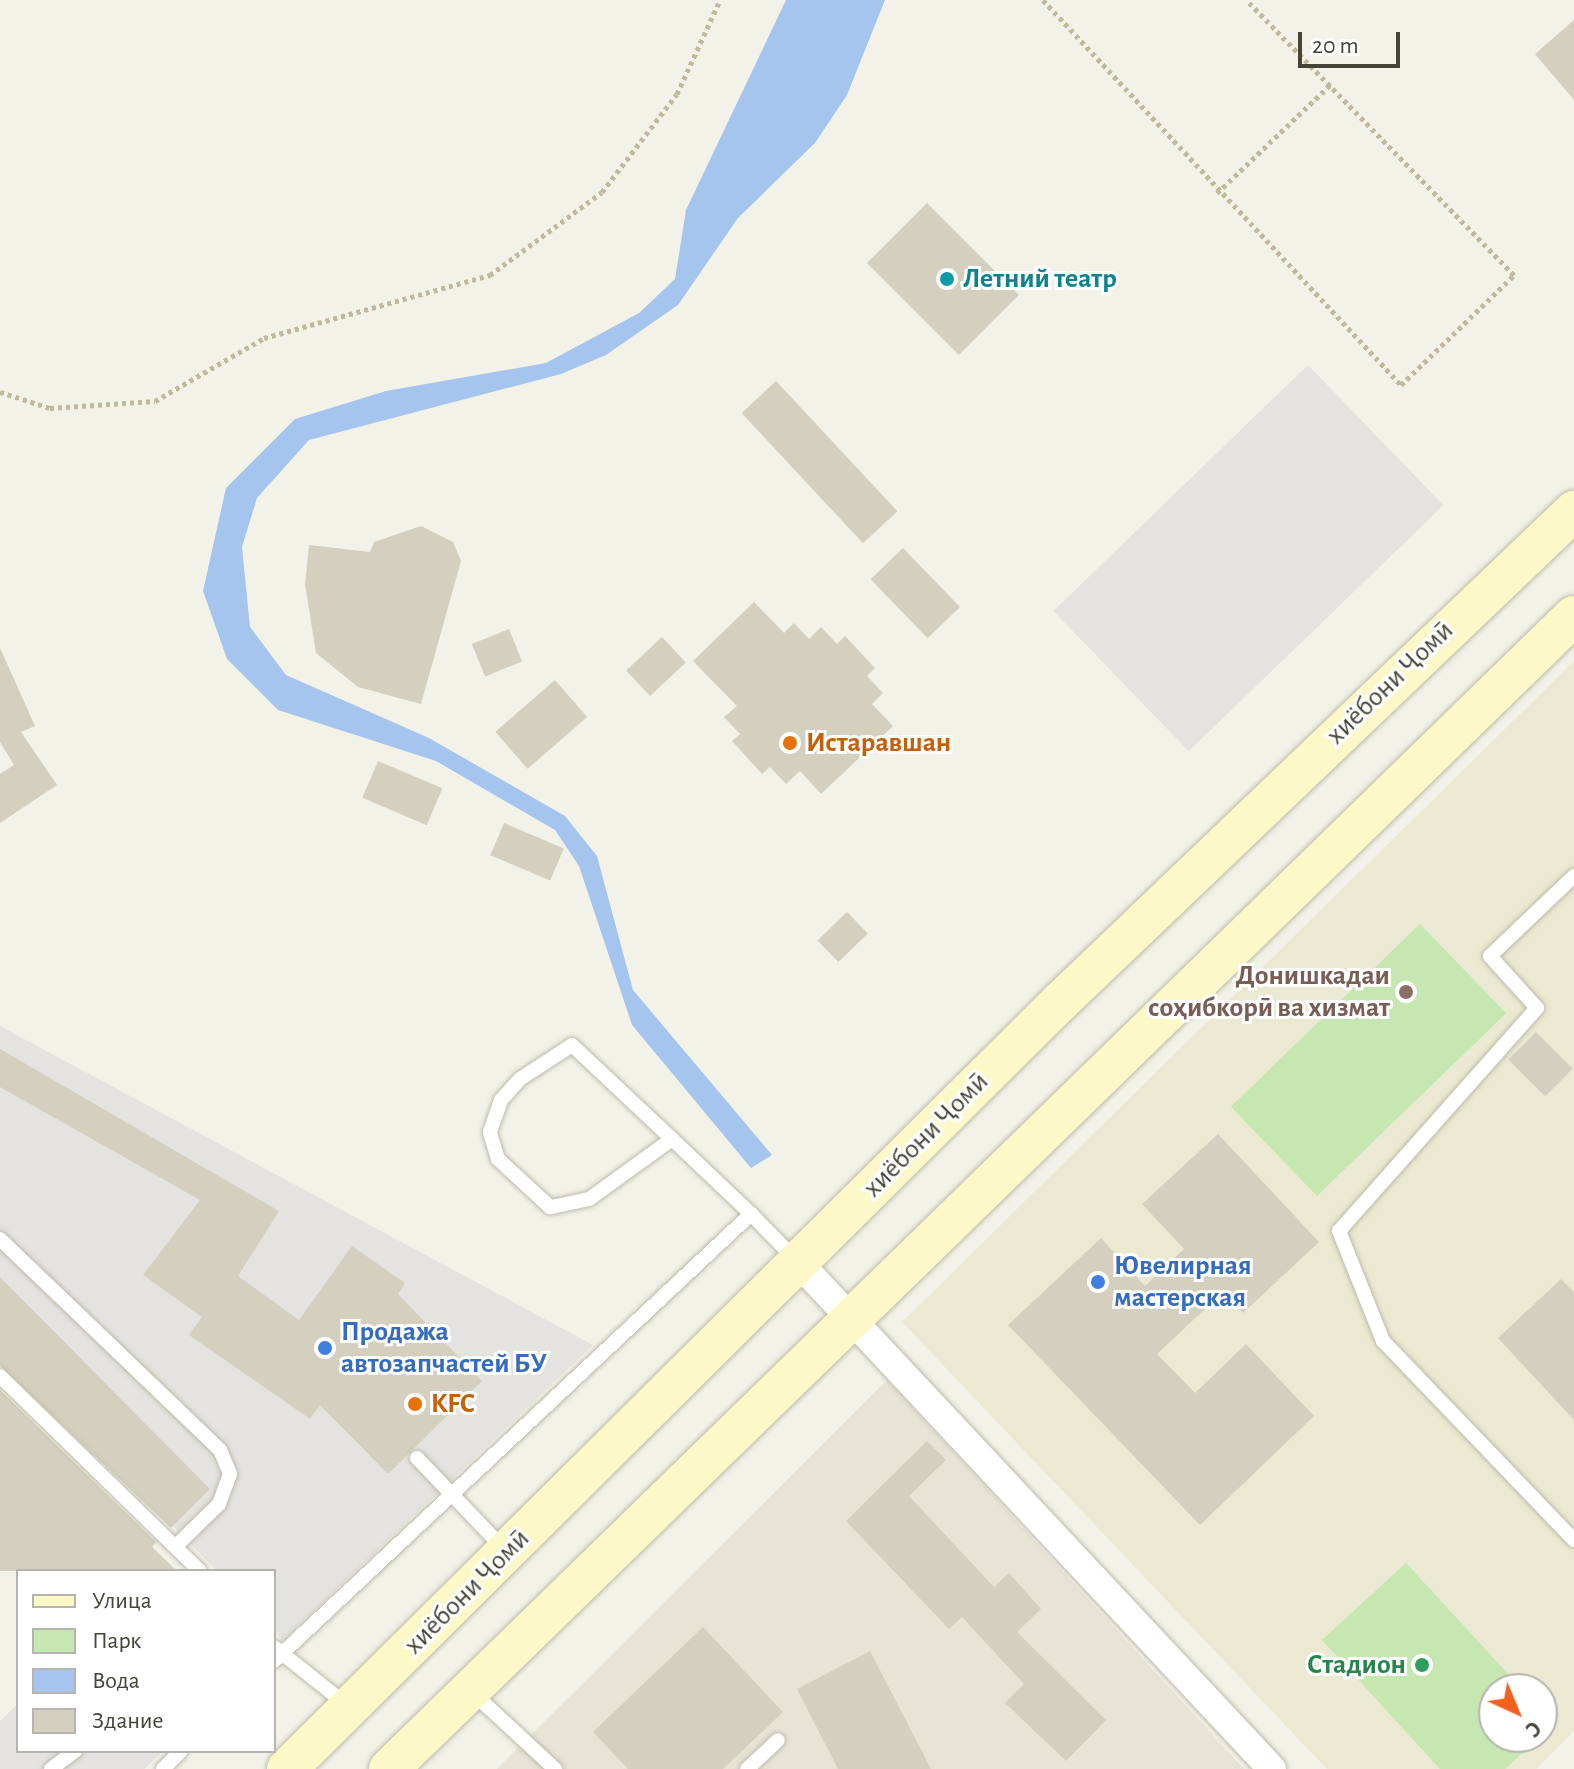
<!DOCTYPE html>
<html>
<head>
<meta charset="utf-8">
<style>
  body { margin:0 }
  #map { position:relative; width:1574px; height:1769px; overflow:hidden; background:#f3f2e8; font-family:"Alegreya Sans",sans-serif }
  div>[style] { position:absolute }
  .residential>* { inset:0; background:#e7e4d6 }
  .education>* { inset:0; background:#ece9d2 }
  .green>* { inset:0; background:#c6e6b2; transform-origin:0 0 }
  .parking>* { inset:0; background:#e5e3df; transform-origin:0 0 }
  .water>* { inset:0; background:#a6c5ee }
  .building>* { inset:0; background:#d4cfbe; transform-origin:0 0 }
  .path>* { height:5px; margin-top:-2.5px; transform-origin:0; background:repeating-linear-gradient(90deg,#c0b99c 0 4px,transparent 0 8px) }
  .roads { filter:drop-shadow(0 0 2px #bebbab) drop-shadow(0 0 2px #bebbab) }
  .lane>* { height:14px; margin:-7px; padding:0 7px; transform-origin:7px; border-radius:7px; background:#fff }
  .street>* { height:28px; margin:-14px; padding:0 14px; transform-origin:14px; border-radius:14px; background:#fff }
  .secondary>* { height:40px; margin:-20px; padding:0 20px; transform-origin:20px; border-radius:20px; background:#fcf8c8 }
  .dots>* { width:22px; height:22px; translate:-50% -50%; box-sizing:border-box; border:4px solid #fff; border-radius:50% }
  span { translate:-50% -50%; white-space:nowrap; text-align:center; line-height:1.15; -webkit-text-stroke:6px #fff; paint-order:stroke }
  .culture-label { font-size:28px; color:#0d838f; font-weight:700 }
  .left { translate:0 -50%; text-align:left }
  .street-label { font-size:28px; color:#464337 }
  .food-label { font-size:28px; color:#c56008; font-weight:700 }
  .education-label { font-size:28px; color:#785e54; font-weight:700 }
  .right { translate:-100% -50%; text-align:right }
  .shop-label { font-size:28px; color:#366cbe; font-weight:700 }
  .leisure-label { font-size:28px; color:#27864d; font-weight:700 }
  .legend { position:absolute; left:16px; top:1569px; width:260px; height:184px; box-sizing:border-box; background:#fff; border:2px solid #b5b4af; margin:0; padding:10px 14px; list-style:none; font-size:24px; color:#464337 }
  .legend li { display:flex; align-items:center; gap:16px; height:40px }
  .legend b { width:40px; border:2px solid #b5b4af }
  .north { position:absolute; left:1478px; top:1673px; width:80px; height:80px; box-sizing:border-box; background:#fff; border:2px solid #b5b4af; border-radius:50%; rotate:136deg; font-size:22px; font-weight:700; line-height:32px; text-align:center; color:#464337 }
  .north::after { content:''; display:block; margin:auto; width:28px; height:36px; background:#f26120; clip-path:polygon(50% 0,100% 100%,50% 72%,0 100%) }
  .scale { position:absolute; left:1298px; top:32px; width:102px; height:36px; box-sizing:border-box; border:4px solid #464337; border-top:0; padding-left:10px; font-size:24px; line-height:28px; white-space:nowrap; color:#464337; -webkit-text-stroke:6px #fff; paint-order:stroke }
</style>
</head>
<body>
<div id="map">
  <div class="residential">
    <div style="clip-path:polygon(887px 1380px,1244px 1769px,497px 1769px)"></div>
  </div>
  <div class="education">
    <div style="clip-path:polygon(evenodd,1574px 661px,1574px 1731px,1536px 1769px,1327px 1769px,902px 1322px,1574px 661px,1494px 1689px,1542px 1689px,1542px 1737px,1494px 1737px,1494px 1689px)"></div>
  </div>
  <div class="green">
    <div style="left:1420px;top:924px;width:124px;height:263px;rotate:46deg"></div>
    <div style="clip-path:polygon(1406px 1563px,1522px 1689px,1494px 1689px,1494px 1737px,1540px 1737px,1505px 1769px,1440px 1769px,1322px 1640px)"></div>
  </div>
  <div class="parking">
    <div style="left:1308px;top:365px;width:195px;height:354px;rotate:46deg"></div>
    <div style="clip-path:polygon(0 1026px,593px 1345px,283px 1640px,274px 1630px,274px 1571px,217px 1571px,0 1350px)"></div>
    <div style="clip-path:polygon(18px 1703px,18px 1751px,163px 1751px,144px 1769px,0 1769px,0 1721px)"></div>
  </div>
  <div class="water">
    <div style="clip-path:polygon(786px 0,885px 0,847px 95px,815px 143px,738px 218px,678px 305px,606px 355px,561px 374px,309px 440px,257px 498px,242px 547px,250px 627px,286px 675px,429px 738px,565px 816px,597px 856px,633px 990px,772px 1155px,751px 1168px,632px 1025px,579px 866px,555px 830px,436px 761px,278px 710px,227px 659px,203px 591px,226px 488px,295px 419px,386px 391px,546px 363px,639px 313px,675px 279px,686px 210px)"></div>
  </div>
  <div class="building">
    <div style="clip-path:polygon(1574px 20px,1574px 100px,1535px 54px)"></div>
    <div style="left:927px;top:203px;width:130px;height:85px;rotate:45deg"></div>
    <div style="left:776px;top:381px;width:178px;height:47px;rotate:47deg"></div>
    <div style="clip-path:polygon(421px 526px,453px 542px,461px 561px,421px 704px,358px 687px,316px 653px,305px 584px,309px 545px,370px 552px,374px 542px)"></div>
    <div style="left:903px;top:548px;width:82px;height:45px;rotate:46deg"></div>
    <div style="clip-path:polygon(754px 602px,784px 633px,794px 623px,809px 639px,821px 627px,837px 644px,845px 636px,875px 668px,867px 676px,883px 693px,872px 704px,893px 726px,821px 794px,800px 771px,786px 784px,770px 767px,762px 774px,732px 741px,740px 734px,724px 717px,737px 706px,693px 661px)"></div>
    <div style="left:509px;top:629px;width:35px;height:40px;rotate:68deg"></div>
    <div style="left:662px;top:637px;width:35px;height:49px;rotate:47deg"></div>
    <div style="clip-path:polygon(0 648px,35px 726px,21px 732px,57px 785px,0 823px,0 774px,14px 765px,0 742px)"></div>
    <div style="left:555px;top:680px;width:49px;height:79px;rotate:49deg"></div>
    <div style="left:378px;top:761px;width:70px;height:40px;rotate:23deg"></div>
    <div style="left:504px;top:823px;width:65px;height:35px;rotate:23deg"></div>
    <div style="left:847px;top:912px;width:30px;height:41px;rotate:46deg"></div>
    <div style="left:1536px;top:1032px;width:52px;height:39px;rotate:45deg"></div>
    <div style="clip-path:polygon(0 1049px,279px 1211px,238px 1276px,299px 1320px,352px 1246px,405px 1283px,398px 1294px,482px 1381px,388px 1474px,320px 1405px,310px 1419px,189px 1335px,202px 1317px,143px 1275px,200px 1200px,0 1087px)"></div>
    <div style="clip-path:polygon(1218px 1134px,1319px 1242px,1243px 1313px,1223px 1292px,1157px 1354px,1195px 1393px,1246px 1344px,1314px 1416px,1200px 1525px,1008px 1325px,1101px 1238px,1145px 1286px,1184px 1249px,1142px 1204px)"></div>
    <div style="clip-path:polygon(0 1277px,210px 1489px,171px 1528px,0 1366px)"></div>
    <div style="clip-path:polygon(1561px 1279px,1574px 1292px,1574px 1420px,1498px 1338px)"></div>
    <div style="clip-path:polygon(0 1390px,156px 1542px,152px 1547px,177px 1571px,0 1571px)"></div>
    <div style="clip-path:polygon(927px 1441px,946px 1460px,909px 1496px,994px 1587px,1009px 1573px,1041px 1609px,1017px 1632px,1106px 1720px,1066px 1761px,1005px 1703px,1024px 1684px,962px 1617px,949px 1629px,846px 1521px)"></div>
    <div style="clip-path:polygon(703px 1627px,783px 1712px,723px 1769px,628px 1769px,593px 1732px)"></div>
    <div style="clip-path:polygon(870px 1651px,931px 1769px,838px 1769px,797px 1689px)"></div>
  </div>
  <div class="path">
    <div style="left:1043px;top:0;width:526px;rotate:47.08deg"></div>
    <div style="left:1401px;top:385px;width:158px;rotate:-44.2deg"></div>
    <div style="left:1514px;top:275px;width:383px;rotate:-134.2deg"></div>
    <div style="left:1217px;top:193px;width:158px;rotate:-43.7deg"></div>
    <div style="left:0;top:392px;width:52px;rotate:17.7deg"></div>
    <div style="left:50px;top:408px;width:105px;rotate:-3.8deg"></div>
    <div style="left:155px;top:401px;width:126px;rotate:-30deg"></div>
    <div style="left:264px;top:338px;width:235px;rotate:-15.6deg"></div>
    <div style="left:490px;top:275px;width:139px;rotate:-36.5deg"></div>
    <div style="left:602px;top:192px;width:123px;rotate:-52.6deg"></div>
    <div style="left:677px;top:94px;width:103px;rotate:-65.4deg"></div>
  </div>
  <div class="roads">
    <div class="lane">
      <div style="left:1574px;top:876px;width:116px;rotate:136.4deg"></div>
      <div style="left:1490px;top:956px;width:70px;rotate:47.9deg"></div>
      <div style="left:1537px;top:1008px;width:298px;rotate:131.6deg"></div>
      <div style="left:1339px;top:1231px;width:118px;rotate:68.2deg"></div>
      <div style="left:1383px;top:1341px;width:276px;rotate:46.2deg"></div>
      <div style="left:672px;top:1139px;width:102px;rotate:144.1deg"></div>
      <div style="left:589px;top:1199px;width:40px;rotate:168deg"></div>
      <div style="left:550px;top:1207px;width:71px;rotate:-137.3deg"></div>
      <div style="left:498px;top:1159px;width:28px;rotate:-107deg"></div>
      <div style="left:490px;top:1132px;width:34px;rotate:-71deg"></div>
      <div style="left:501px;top:1100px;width:28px;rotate:-48deg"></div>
      <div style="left:520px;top:1079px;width:62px;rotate:-33.2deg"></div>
      <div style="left:572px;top:1045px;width:137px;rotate:43.2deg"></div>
      <div style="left:672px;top:1139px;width:109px;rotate:43.5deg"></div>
      <div style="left:751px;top:1214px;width:63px;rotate:45.6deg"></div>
      <div style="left:0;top:1239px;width:305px;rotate:43.8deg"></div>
      <div style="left:220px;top:1450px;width:26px;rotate:67deg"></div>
      <div style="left:230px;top:1474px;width:32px;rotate:110deg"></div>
      <div style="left:219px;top:1504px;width:60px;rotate:135.7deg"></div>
      <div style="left:0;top:1376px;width:279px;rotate:44.3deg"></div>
      <div style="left:417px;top:1458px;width:127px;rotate:46.3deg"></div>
      <div style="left:274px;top:1647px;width:93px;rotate:38.5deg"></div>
      <div style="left:274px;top:1661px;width:654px;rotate:-43.14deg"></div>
      <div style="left:473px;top:1693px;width:112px;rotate:42.8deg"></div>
      <div style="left:51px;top:1769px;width:30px;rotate:-37deg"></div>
      <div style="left:163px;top:1769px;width:25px;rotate:-45deg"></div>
      <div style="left:747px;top:1769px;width:42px;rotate:-43.1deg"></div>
    </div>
    <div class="street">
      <div style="left:798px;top:1262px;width:694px;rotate:46.93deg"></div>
    </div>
    <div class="secondary">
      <div style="left:287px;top:1769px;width:1089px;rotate:-44.78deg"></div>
      <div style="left:1060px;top:1002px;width:711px;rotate:-43.69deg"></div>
      <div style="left:389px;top:1769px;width:1653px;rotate:-44.22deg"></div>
    </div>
  </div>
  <div class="dots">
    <div style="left:947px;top:279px;background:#0f9aa8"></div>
    <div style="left:790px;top:743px;background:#e8710a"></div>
    <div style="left:1406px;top:992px;background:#8d6e63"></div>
    <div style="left:1098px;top:1282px;background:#3f7fe0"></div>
    <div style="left:325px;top:1348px;background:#3f7fe0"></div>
    <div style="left:415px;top:1404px;background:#e8710a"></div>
    <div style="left:1422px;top:1665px;background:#2e9e5b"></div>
  </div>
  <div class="culture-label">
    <span class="left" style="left:963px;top:279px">Летний театр</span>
  </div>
  <div class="street-label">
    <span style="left:1390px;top:683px;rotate:-44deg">хиёбони Ҷомӣ</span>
    <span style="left:926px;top:1135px;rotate:-45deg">хиёбони Ҷомӣ</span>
    <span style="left:467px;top:1592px;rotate:-45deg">хиёбони Ҷомӣ</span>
  </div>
  <div class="food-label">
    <span class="left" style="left:806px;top:743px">Истаравшан</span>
    <span class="left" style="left:431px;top:1404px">KFC</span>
  </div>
  <div class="education-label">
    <span class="right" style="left:1390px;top:992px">Донишкадаи<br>соҳибкорӣ ва хизмат</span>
  </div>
  <div class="shop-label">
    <span class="left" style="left:1114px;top:1282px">Ювелирная<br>мастерская</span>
    <span class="left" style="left:341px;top:1348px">Продажа<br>автозапчастей БУ</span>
  </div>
  <div class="leisure-label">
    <span class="right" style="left:1406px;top:1665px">Стадион</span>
  </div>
  <ul class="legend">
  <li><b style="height:10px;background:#fcf8c8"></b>Улица</li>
  <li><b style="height:22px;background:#c6e6b2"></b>Парк</li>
  <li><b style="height:22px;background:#a6c5ee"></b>Вода</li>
  <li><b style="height:22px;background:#d4cfbe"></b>Здание</li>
  </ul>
  <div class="north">С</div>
  <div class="scale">20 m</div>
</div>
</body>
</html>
